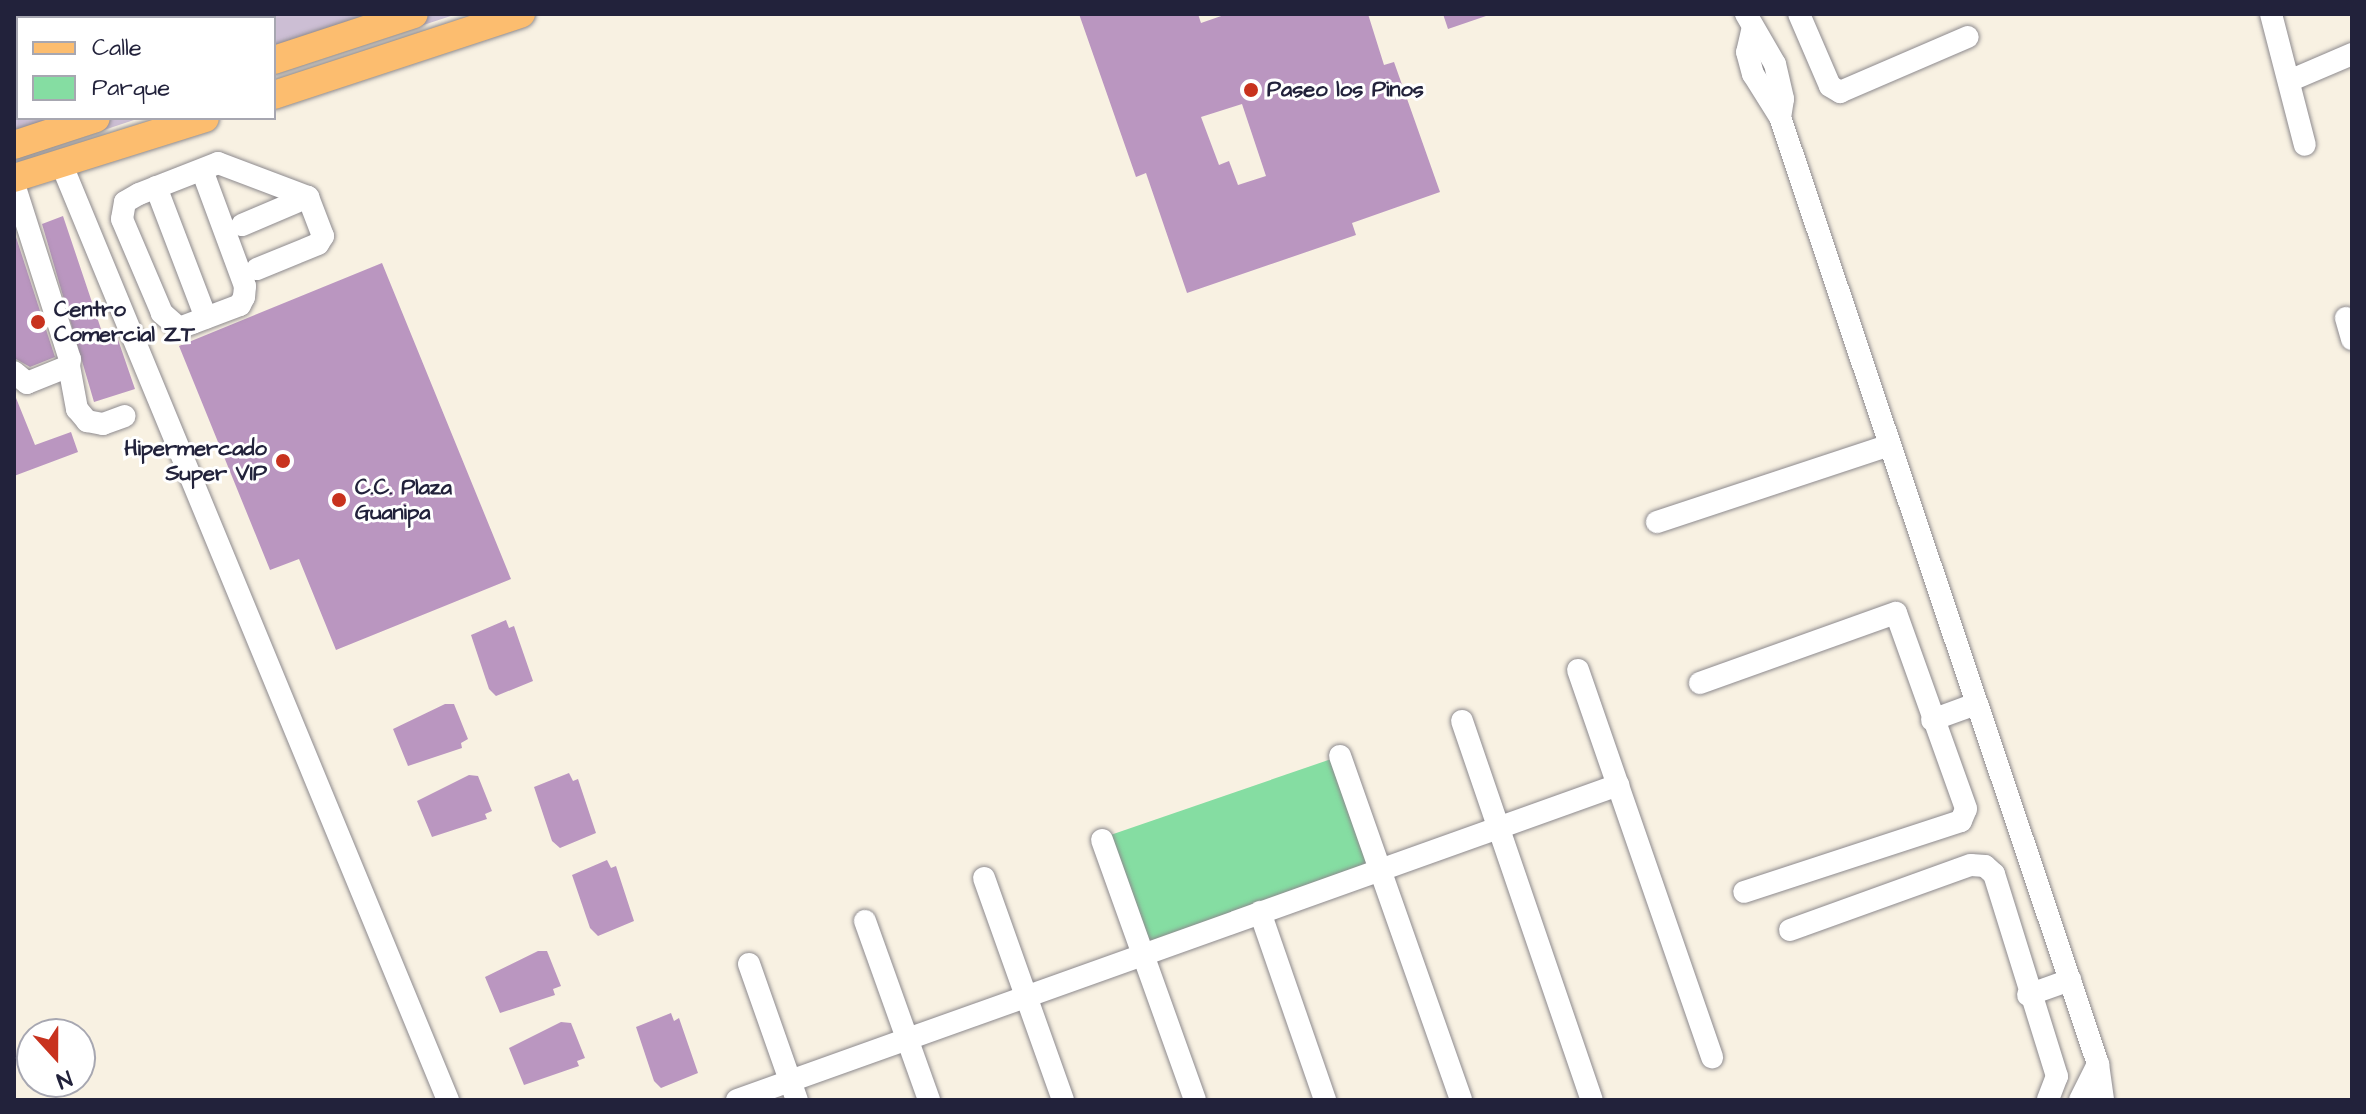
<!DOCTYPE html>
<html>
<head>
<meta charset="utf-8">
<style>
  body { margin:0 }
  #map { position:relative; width:2366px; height:1114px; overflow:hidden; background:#f8f1e2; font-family:"Architects Daughter",sans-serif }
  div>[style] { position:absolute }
  .industrial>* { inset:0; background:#ccbed4 }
  .green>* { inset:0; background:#85dda2; transform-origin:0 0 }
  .building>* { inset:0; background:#ba96c0 }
  .path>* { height:3px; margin-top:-1.5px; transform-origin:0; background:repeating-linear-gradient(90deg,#8d8a8e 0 2px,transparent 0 8px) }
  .roads { filter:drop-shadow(0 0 2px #8d8a8e) drop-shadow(0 0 2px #8d8a8e) }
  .minor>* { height:22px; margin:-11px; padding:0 11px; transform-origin:11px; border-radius:11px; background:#fff }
  .major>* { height:28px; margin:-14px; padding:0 14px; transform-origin:14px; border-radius:14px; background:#fcbd6f }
  .dots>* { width:22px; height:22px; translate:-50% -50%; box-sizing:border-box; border:4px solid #fff; border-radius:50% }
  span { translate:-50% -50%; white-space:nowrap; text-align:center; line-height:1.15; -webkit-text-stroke:6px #fff; paint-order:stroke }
  .poi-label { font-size:22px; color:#22223b; font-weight:700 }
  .left { translate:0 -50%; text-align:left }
  .right { translate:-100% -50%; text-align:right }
  .frame { position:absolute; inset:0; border:16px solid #22223b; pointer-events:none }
  .legend { position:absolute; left:16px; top:16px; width:260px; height:104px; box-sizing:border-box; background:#fff; border:2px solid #a7a7b1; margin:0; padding:10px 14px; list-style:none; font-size:24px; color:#22223b }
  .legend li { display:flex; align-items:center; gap:16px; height:40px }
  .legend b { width:40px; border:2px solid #a7a7b1 }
  .north { position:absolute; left:16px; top:1018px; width:80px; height:80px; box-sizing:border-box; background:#fff; border:2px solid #a7a7b1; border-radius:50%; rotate:159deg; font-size:22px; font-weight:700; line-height:32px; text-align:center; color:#22223b }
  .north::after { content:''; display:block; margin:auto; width:28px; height:36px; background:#c8321e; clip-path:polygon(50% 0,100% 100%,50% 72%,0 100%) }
</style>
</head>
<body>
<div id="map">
  <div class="industrial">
    <div style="clip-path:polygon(14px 14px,457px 14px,274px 74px,274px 18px,18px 18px,18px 118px,140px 118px,14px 160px)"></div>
  </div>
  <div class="green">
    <div style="left:1340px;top:756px;width:121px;height:252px;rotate:71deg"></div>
  </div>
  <div class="building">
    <div style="clip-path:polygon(evenodd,1079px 14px,1198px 14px,1201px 23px,1227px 14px,1368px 14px,1384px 65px,1394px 62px,1440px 192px,1352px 223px,1356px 235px,1187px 293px,1146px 173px,1136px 177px,1079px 14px,1242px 104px,1266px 176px,1238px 185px,1229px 161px,1219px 165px,1201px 117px,1242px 104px)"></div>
    <div style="clip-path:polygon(1443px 14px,1485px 14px,1486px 16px,1448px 29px)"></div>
    <div style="clip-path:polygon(63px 216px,102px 332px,114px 328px,135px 389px,94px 402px,42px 224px)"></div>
    <div style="clip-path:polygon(16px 237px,55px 357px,30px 367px,14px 358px)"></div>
    <div style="clip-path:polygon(382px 263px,511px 579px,336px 650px,299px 559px,270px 570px,179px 346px)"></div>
    <div style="clip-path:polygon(14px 393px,35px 445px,71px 432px,78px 452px,14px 476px)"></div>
    <div style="clip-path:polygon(506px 620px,509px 628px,514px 626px,533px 681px,496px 696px,489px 689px,471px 635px)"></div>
    <div style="clip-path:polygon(445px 704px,454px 704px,468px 739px,461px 743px,462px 748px,408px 766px,393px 729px)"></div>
    <div style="clip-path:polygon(569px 773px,573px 781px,578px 779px,596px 833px,560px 848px,552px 841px,534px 787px)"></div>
    <div style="clip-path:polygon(469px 775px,478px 776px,492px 811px,485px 814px,487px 819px,432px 837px,417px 801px)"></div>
    <div style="clip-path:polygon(607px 860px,611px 868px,616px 866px,634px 921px,598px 936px,590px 928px,572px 875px)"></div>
    <div style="clip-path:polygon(538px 951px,547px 951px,561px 986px,553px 989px,555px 995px,500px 1013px,485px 977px)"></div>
    <div style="clip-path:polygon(671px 1013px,674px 1021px,679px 1018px,698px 1073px,661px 1088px,654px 1081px,636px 1027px)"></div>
    <div style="clip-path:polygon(561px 1022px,571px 1023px,585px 1058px,577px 1061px,579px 1066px,524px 1085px,509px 1048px)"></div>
  </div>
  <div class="path">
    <div style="left:117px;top:14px;width:4px;rotate:63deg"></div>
  </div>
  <div class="roads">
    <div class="minor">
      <div style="left:1746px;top:14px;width:58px;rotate:59.9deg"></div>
      <div style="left:1775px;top:64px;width:36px;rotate:77deg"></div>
      <div style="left:1783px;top:99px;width:18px;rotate:99deg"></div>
      <div style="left:1799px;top:14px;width:78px;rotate:66.7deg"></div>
      <div style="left:1830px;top:86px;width:12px;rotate:31deg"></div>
      <div style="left:1840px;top:92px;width:139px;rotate:-23.3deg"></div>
      <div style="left:2271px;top:14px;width:135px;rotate:75.5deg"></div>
      <div style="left:1752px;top:31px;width:22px;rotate:103deg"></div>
      <div style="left:1747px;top:52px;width:23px;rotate:75deg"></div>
      <div style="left:1753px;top:74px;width:51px;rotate:57.9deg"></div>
      <div style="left:1780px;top:117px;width:999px;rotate:71.44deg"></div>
      <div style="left:2098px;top:1064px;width:40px;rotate:116.6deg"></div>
      <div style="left:2289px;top:81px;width:69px;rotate:-23.2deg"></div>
      <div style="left:61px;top:163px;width:1014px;rotate:67.56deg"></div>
      <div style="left:202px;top:170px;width:124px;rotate:69.7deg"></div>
      <div style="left:245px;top:286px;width:11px;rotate:95deg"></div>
      <div style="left:244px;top:297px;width:9px;rotate:117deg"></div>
      <div style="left:240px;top:305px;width:65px;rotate:159.3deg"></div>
      <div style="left:179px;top:328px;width:23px;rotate:-139deg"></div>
      <div style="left:162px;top:313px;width:102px;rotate:-113.1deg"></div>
      <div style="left:122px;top:219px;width:17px;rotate:-80deg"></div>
      <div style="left:125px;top:202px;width:16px;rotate:-30deg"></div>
      <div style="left:139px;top:194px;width:85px;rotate:-21.4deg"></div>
      <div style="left:218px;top:163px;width:96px;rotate:20.7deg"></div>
      <div style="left:308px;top:197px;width:42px;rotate:69deg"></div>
      <div style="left:323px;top:236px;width:9px;rotate:122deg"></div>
      <div style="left:318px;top:244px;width:66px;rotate:157.7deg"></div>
      <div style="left:14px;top:184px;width:184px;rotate:72.3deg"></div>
      <div style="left:70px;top:359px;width:7px;rotate:98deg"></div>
      <div style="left:69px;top:366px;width:45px;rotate:158deg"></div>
      <div style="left:27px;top:383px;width:17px;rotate:-140deg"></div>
      <div style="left:156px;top:187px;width:140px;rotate:69.1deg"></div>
      <div style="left:242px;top:225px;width:72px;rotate:-23deg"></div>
      <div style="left:2346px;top:318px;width:22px;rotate:74deg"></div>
      <div style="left:69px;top:366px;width:44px;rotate:79.5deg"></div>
      <div style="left:77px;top:409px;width:16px;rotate:50deg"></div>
      <div style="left:87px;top:421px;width:16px;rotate:11deg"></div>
      <div style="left:103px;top:424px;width:23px;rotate:-20deg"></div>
      <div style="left:1657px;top:522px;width:245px;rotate:-18.3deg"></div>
      <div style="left:1578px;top:670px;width:410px;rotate:70.9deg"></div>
      <div style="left:1700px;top:683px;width:208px;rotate:-19.7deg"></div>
      <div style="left:1896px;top:613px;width:208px;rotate:70.3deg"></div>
      <div style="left:1966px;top:809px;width:13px;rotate:113deg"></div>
      <div style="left:1961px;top:821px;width:228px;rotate:161.9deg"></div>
      <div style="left:1932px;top:720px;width:47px;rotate:-20deg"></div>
      <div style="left:1462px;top:721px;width:401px;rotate:71.1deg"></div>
      <div style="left:1340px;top:756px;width:365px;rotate:70.6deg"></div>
      <div style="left:1102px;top:840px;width:276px;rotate:70.3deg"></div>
      <div style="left:984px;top:878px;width:236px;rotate:70.4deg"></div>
      <div style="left:1260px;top:912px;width:199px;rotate:70.9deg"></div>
      <div style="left:865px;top:921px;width:190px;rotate:70.3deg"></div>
      <div style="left:1790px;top:930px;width:192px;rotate:-19.8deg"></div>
      <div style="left:1971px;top:865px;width:14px;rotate:4deg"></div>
      <div style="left:1985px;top:866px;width:12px;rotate:42deg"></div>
      <div style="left:1994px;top:874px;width:212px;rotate:72.7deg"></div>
      <div style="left:2057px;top:1076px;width:26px;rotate:111deg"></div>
      <div style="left:749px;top:964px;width:144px;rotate:70.6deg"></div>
      <div style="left:2028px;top:995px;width:45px;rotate:-19.7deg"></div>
      <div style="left:2098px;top:1064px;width:36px;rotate:82deg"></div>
      <div style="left:737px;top:1100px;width:936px;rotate:-19.67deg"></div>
    </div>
    <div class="major">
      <div style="left:274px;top:60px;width:147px;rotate:-18.2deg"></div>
      <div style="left:274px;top:95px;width:260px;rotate:-18.2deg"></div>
      <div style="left:14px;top:145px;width:86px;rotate:-18.2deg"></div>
      <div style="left:14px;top:178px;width:200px;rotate:-17.4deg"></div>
    </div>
  </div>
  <div class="dots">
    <div style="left:1251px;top:90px;background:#c8321e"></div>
    <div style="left:38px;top:322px;background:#c8321e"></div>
    <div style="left:283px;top:461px;background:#c8321e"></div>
    <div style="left:339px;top:500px;background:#c8321e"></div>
  </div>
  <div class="poi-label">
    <span class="left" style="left:1267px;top:90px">Paseo los Pinos</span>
    <span class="left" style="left:54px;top:322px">Centro<br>Comercial ZT</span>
    <span class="right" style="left:267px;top:461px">Hipermercado<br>Super VIP</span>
    <span class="left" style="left:355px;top:500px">C.C. Plaza<br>Guanipa</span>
  </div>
  <div class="frame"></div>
  <ul class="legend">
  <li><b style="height:10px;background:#fcbd6f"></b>Calle</li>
  <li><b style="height:22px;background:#85dda2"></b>Parque</li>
  </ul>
  <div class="north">N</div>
</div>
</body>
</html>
